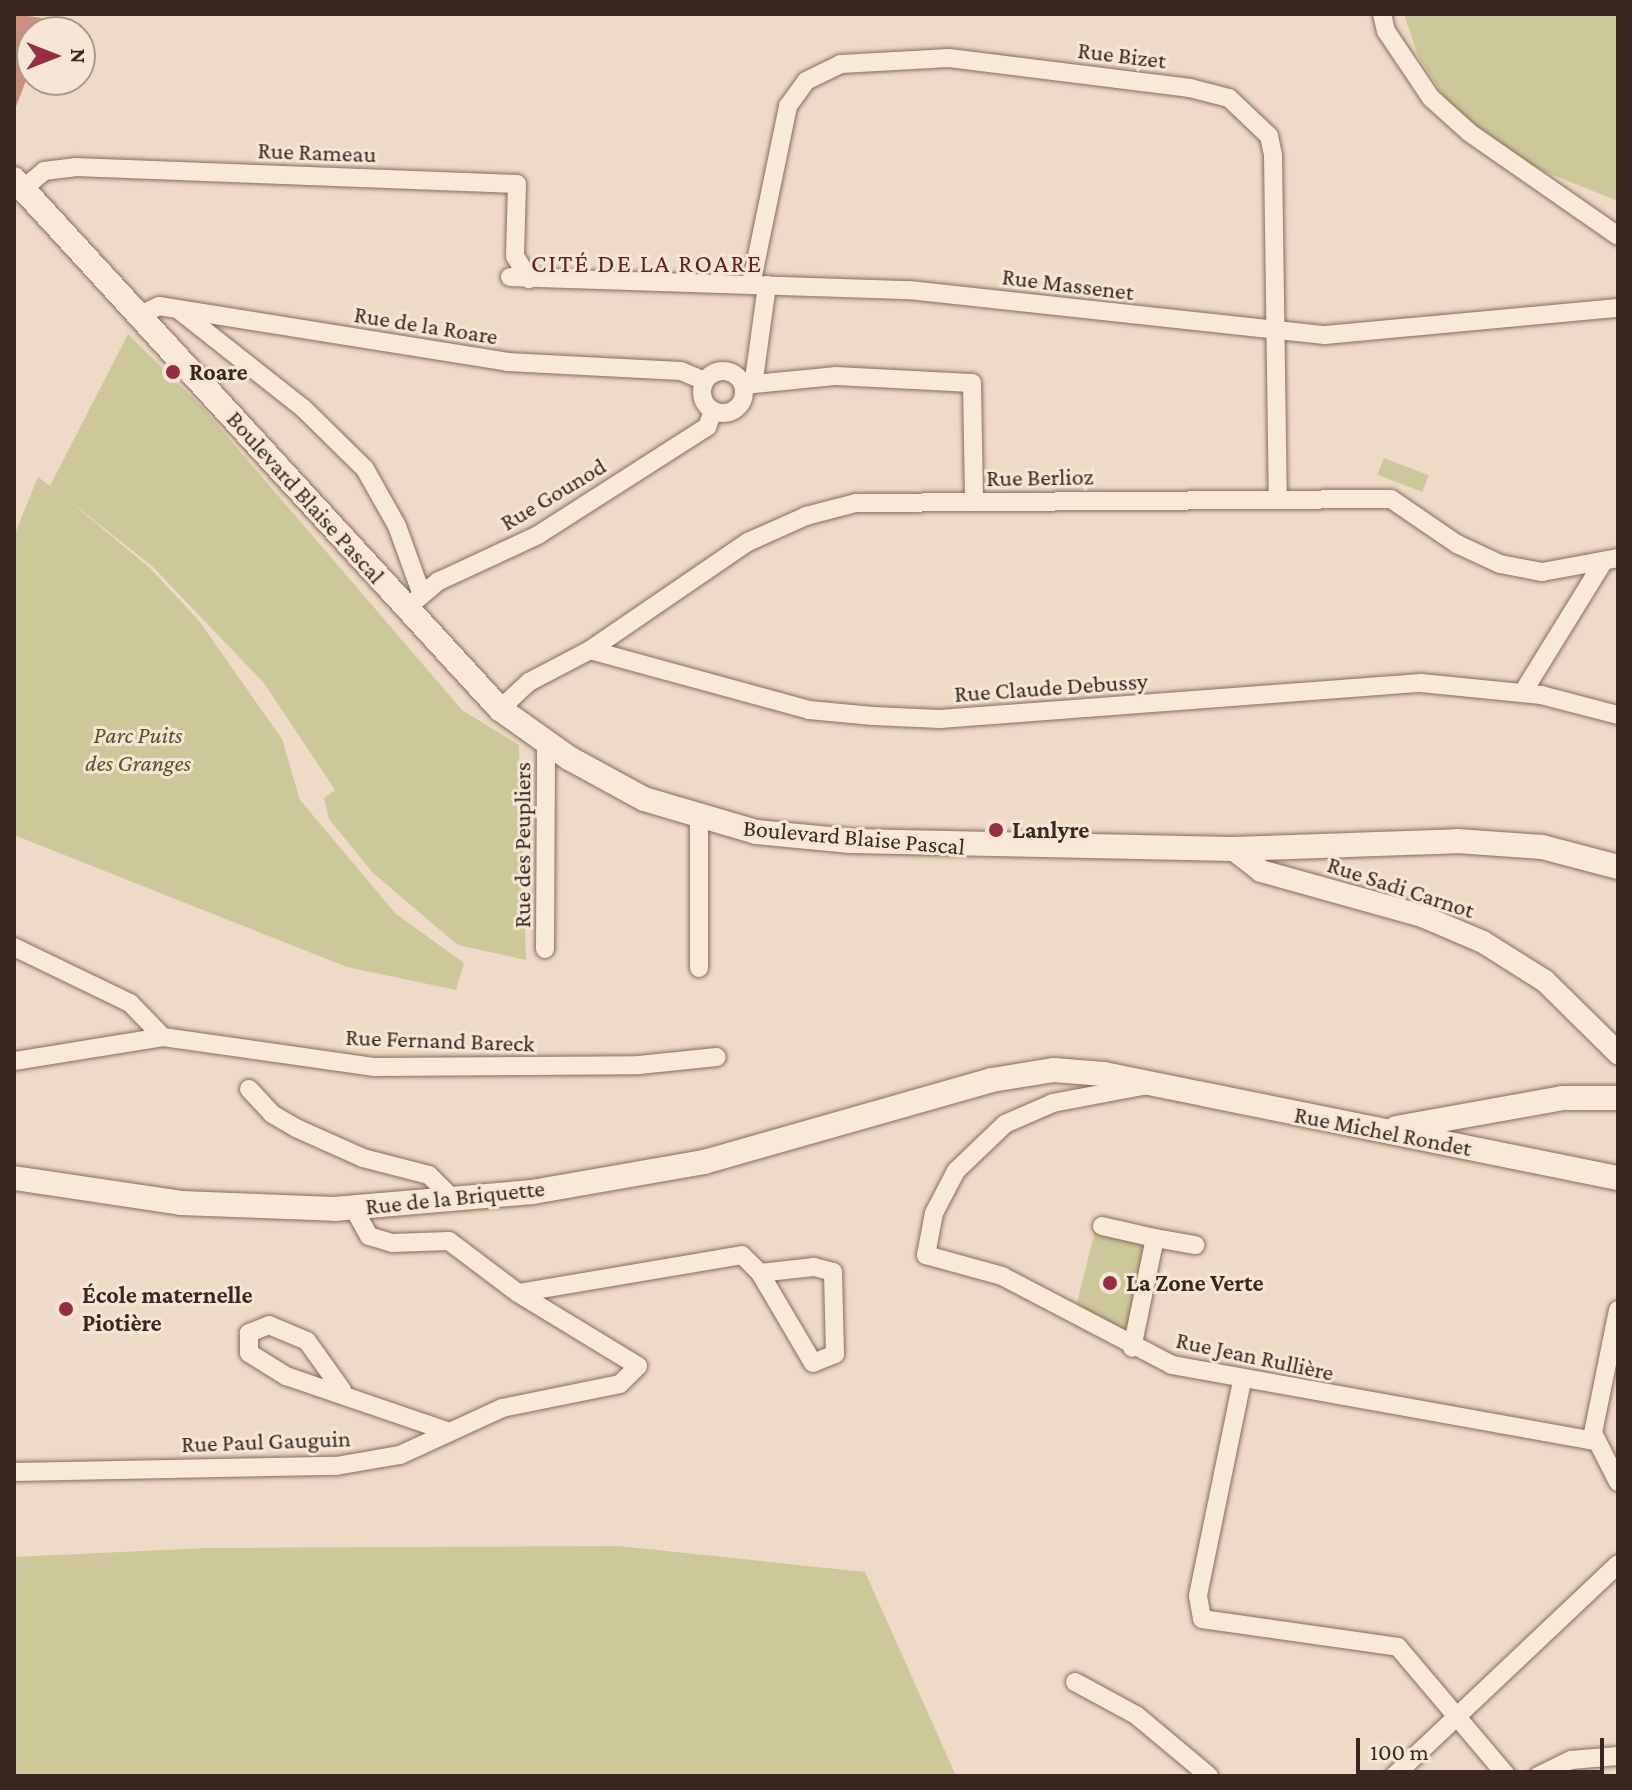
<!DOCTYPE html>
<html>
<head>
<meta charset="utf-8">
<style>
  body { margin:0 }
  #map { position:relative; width:1632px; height:1790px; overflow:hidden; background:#eedac6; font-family:"Crimson Pro",serif }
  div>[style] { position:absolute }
  .green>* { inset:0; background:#ccc89a; transform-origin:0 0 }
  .building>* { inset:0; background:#cb8f7c }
  .roads { filter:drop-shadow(0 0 2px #896b5c) drop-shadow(0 0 2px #896b5c) }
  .minor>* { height:18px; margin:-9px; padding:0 9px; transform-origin:9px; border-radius:9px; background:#f8e9d9 }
  .minor>.ring { margin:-9px; padding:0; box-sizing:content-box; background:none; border:18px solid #f8e9d9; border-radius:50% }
  .tertiary>* { height:22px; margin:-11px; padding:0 11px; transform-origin:11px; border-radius:11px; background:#f8e9d9 }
  .secondary>* { height:24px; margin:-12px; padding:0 12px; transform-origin:12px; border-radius:12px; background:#f8e9d9 }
  .dots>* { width:22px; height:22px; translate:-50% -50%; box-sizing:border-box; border:4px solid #f5e6d5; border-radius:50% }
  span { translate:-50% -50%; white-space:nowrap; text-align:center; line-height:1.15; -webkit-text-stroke:6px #f5e6d5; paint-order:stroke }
  .street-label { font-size:24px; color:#39271f }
  .poi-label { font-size:24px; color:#39271f; font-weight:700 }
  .left { translate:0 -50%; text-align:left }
  .park-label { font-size:24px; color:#525526; font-style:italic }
  .neighbourhood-label { font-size:26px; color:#65211f; letter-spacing:2px }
  .frame { position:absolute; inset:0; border:16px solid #39271f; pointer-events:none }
  .north { position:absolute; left:16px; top:16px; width:80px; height:80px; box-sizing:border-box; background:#f5e6d5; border:2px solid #aa9a8c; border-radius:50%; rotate:90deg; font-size:22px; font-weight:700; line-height:32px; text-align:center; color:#39271f }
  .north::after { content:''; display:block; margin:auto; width:28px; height:36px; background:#972d41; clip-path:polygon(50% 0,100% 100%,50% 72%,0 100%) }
  .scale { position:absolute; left:1356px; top:1738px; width:248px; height:36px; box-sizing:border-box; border:4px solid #39271f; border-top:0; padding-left:10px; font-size:24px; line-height:28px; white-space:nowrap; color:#39271f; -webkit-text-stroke:6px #f5e6d5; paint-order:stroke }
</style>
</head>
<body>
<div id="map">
  <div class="green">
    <div style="clip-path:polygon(1404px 14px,1618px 14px,1618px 201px,1475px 144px,1418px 56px)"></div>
    <div style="clip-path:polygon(128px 334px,202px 407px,462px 710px,519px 745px,526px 960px,458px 945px,373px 873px,329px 819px,324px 798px,335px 790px,264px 683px,152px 566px,62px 495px,150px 568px,199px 621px,282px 739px,300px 800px,396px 914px,464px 963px,456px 990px,347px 967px,14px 835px,14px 536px,38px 477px,50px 486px)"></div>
    <div style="left:1384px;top:458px;width:48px;height:18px;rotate:21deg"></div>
    <div style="clip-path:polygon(1095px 1231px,1150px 1244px,1128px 1331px,1120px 1333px,1077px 1303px)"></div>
    <div style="clip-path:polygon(618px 1546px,865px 1572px,956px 1776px,14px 1776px,14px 1557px,207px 1548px)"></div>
  </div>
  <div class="building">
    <div style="clip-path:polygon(14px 14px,49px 19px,44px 32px,32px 32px,32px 65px,15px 109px)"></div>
  </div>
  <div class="roads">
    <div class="minor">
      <div style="left:1382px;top:14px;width:17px;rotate:77deg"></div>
      <div style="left:1386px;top:31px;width:81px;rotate:56.1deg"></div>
      <div style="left:1431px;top:98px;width:52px;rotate:41.9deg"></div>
      <div style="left:1470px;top:133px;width:180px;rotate:34.8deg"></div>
      <div style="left:24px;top:188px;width:26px;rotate:-40deg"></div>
      <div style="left:44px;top:171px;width:31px;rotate:-7deg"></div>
      <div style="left:75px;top:167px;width:442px;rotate:2.2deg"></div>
      <div style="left:517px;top:184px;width:72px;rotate:91.6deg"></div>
      <div style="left:515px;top:256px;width:27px;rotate:59deg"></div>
      <div style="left:510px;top:277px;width:399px;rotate:1.9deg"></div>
      <div style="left:909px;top:290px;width:418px;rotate:6.2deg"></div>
      <div style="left:1325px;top:335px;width:294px;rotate:-5.3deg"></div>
      <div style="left:751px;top:285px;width:183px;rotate:-78.3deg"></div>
      <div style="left:788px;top:106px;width:31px;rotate:-54deg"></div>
      <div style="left:806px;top:81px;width:39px;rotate:-26deg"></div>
      <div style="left:841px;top:64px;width:108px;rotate:-3.2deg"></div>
      <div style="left:949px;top:58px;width:243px;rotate:7.1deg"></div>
      <div style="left:1190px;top:88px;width:40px;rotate:14.4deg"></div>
      <div style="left:1229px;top:98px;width:55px;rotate:43.5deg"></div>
      <div style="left:1269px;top:136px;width:19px;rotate:78deg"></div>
      <div style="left:1273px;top:155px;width:344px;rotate:89.2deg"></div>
      <div style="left:180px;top:311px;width:157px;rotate:38.3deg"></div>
      <div style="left:303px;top:408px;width:87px;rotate:44.5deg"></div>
      <div style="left:365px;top:469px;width:65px;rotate:60.7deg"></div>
      <div style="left:397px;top:526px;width:73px;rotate:70.1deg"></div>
      <div style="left:142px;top:314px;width:19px;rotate:-25deg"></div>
      <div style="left:159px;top:306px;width:352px;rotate:9.1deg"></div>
      <div style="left:507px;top:362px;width:174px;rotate:3deg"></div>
      <div style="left:681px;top:371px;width:25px;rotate:23deg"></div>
      <div class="ring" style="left:702px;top:371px;width:24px;height:24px"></div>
      <div style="left:754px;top:379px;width:95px;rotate:-82.1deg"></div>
      <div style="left:744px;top:385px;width:91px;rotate:-5.6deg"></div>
      <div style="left:835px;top:376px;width:137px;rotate:2.9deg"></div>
      <div style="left:972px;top:383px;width:119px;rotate:89deg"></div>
      <div style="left:416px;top:600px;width:30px;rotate:-40deg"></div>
      <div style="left:439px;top:581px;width:109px;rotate:-24.9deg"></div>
      <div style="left:538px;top:535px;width:201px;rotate:-32.6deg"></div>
      <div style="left:707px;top:427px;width:17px;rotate:-69deg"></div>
      <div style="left:590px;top:650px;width:227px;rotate:15.3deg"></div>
      <div style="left:809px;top:710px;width:64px;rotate:5.4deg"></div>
      <div style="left:873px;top:716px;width:67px;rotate:2.6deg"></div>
      <div style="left:940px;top:719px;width:482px;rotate:-4.3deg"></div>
      <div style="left:1421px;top:683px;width:121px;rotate:5.7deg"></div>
      <div style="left:1541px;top:695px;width:80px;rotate:14.6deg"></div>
      <div style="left:1523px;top:692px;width:154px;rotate:-58.3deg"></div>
      <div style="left:500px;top:709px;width:40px;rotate:-43deg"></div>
      <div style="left:529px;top:682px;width:69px;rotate:-27.7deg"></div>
      <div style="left:590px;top:650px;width:191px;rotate:-34.4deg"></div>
      <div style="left:748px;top:542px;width:64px;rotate:-24.1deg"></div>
      <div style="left:806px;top:516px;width:52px;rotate:-14.6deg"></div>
      <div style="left:856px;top:503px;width:535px;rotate:-0.43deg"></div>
      <div style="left:1391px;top:499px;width:80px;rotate:34.3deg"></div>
      <div style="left:1457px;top:544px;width:47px;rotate:24.9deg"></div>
      <div style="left:1500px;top:564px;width:43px;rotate:10.8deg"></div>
      <div style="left:1542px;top:572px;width:77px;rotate:-10.4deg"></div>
      <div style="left:14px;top:947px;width:129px;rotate:25.8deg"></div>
      <div style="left:130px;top:1003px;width:47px;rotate:45.9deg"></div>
      <div style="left:163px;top:1037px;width:151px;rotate:170.8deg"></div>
      <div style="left:545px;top:949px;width:208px;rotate:-89.7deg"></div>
      <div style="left:699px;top:968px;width:148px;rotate:-90deg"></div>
      <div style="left:163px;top:1037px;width:214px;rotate:8.1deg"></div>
      <div style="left:375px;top:1067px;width:264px;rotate:-0.4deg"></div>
      <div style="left:639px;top:1065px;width:78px;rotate:-5.9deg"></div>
      <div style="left:1148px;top:1085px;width:97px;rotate:169.3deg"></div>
      <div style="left:1053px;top:1103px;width:52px;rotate:156.4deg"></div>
      <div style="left:1005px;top:1124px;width:68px;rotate:136.2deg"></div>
      <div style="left:956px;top:1171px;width:47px;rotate:117.6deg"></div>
      <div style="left:934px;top:1213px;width:43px;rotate:100.8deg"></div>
      <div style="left:926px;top:1255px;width:79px;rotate:15.4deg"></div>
      <div style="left:1002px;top:1276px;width:192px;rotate:27.6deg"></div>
      <div style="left:1172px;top:1365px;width:431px;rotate:10.2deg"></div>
      <div style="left:249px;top:1089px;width:34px;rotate:47deg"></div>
      <div style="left:272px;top:1114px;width:28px;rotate:30deg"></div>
      <div style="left:296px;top:1128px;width:73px;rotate:24.1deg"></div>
      <div style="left:363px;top:1158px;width:68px;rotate:14.4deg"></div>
      <div style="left:429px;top:1175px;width:34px;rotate:45deg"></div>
      <div style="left:1102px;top:1226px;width:54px;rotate:12.8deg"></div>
      <div style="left:1155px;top:1238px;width:112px;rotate:101.8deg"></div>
      <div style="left:1155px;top:1238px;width:41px;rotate:9.9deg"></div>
      <div style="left:518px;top:1293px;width:227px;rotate:-9.6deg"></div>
      <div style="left:742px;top:1255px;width:25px;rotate:45deg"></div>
      <div style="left:760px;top:1273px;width:104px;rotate:59.5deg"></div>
      <div style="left:813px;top:1363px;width:24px;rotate:-22deg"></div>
      <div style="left:835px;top:1354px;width:82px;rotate:-91.4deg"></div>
      <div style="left:833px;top:1272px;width:20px;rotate:-165deg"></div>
      <div style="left:814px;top:1267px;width:54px;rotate:173.7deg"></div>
      <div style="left:1618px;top:1310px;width:126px;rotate:101.5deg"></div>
      <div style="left:1593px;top:1433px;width:55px;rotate:63deg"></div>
      <div style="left:1242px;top:1381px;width:219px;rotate:101.6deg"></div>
      <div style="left:1198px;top:1596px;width:23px;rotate:80deg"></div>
      <div style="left:1202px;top:1619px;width:198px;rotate:8.1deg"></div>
      <div style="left:1398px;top:1647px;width:169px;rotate:49.8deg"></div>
      <div style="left:342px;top:1390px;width:60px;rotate:-125.5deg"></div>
      <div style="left:307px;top:1341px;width:41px;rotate:-157.2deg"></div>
      <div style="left:269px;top:1325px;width:22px;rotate:158deg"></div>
      <div style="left:249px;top:1333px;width:20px;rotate:90deg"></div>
      <div style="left:249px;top:1353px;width:44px;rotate:31.9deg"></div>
      <div style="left:286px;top:1376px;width:173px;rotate:18.9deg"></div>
      <div style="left:14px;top:1472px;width:322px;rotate:-1.1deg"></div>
      <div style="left:336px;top:1466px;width:65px;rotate:-9.8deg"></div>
      <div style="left:400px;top:1455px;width:112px;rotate:-24.7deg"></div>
      <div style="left:502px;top:1408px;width:120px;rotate:-11.5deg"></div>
      <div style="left:620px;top:1384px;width:25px;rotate:-45deg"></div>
      <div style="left:638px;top:1366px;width:140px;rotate:-148.7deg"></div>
      <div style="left:518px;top:1293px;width:86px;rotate:-143deg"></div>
      <div style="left:449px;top:1241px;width:57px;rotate:178deg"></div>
      <div style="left:392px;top:1243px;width:24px;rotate:-163deg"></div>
      <div style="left:369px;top:1236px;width:33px;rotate:-119deg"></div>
      <div style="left:1075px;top:1682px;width:69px;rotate:28.4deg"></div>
      <div style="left:1136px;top:1715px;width:95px;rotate:39.9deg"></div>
      <div style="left:1394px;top:1776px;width:308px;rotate:-43.4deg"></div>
      <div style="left:1538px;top:1776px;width:37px;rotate:-26deg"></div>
      <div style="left:1571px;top:1760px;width:47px;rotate:-4.9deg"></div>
    </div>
    <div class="tertiary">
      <div style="left:1233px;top:849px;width:36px;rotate:38deg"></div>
      <div style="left:1261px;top:871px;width:167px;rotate:15.6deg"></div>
      <div style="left:1422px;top:916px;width:66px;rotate:23.1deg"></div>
      <div style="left:1483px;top:942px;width:73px;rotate:32.2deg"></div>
      <div style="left:1545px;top:981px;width:103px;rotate:44.6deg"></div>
    </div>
    <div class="secondary">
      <div style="left:14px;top:179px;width:719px;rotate:47.48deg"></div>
      <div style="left:500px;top:709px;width:85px;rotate:35.4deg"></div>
      <div style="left:569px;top:758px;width:85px;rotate:28.7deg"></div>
      <div style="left:644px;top:799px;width:117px;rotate:16.4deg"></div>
      <div style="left:756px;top:832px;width:95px;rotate:5.4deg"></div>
      <div style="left:851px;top:841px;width:382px;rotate:1.2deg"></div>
      <div style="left:1233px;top:849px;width:224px;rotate:-2deg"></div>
      <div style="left:1457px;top:841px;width:85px;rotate:4deg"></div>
      <div style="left:1542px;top:847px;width:79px;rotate:14.7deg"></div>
      <div style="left:1396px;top:1128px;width:169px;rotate:-10.2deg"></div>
      <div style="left:1562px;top:1098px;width:56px"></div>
      <div style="left:14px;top:1178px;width:169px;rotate:8.5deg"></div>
      <div style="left:181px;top:1203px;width:153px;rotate:2.2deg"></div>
      <div style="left:334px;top:1209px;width:199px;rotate:-4.9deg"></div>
      <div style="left:532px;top:1192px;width:175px;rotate:-9.9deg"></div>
      <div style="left:704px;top:1162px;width:299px;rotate:-15.9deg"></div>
      <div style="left:992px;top:1080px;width:63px;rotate:-9.2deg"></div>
      <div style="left:1054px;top:1070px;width:50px;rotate:4.6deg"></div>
      <div style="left:1104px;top:1074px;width:524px;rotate:11.44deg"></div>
    </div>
  </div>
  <div class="dots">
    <div style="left:173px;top:372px;background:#972d41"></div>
    <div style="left:996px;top:830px;background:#972d41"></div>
    <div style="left:1110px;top:1283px;background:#972d41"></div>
    <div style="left:66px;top:1309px;background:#972d41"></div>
  </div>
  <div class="street-label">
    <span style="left:1122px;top:55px;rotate:7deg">Rue Bizet</span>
    <span style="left:317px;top:152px;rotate:2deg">Rue Rameau</span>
    <span style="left:1068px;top:284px;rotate:7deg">Rue Massenet</span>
    <span style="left:426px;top:325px;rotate:9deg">Rue de la Roare</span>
    <span style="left:1040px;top:477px;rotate:-1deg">Rue Berlioz</span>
    <span style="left:553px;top:494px;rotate:-31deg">Rue Gounod</span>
    <span style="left:306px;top:497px;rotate:48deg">Boulevard Blaise Pascal</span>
    <span style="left:1051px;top:687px;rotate:-4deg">Rue Claude Debussy</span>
    <span style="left:854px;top:837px;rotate:5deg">Boulevard Blaise Pascal</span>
    <span style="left:522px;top:845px;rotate:-90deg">Rue des Peupliers</span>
    <span style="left:1401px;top:887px;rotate:18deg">Rue Sadi Carnot</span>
    <span style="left:440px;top:1040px;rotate:2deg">Rue Fernand Bareck</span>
    <span style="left:1383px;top:1131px;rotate:11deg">Rue Michel Rondet</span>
    <span style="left:455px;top:1197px;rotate:-6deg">Rue de la Briquette</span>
    <span style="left:1255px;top:1356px;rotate:12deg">Rue Jean Rullière</span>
    <span style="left:266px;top:1441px;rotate:-2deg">Rue Paul Gauguin</span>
  </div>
  <div class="poi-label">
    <span class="left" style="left:189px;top:372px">Roare</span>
    <span class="left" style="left:1012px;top:830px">Lanlyre</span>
    <span class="left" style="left:1126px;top:1283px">La Zone Verte</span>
    <span class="left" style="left:82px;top:1309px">École maternelle<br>Piotière</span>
  </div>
  <div class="park-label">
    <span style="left:138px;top:749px">Parc Puits<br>des Granges</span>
  </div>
  <div class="neighbourhood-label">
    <span style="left:647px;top:264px">CITÉ DE LA ROARE</span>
  </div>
  <div class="frame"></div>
  <div class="north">N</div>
  <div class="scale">100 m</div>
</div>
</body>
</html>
